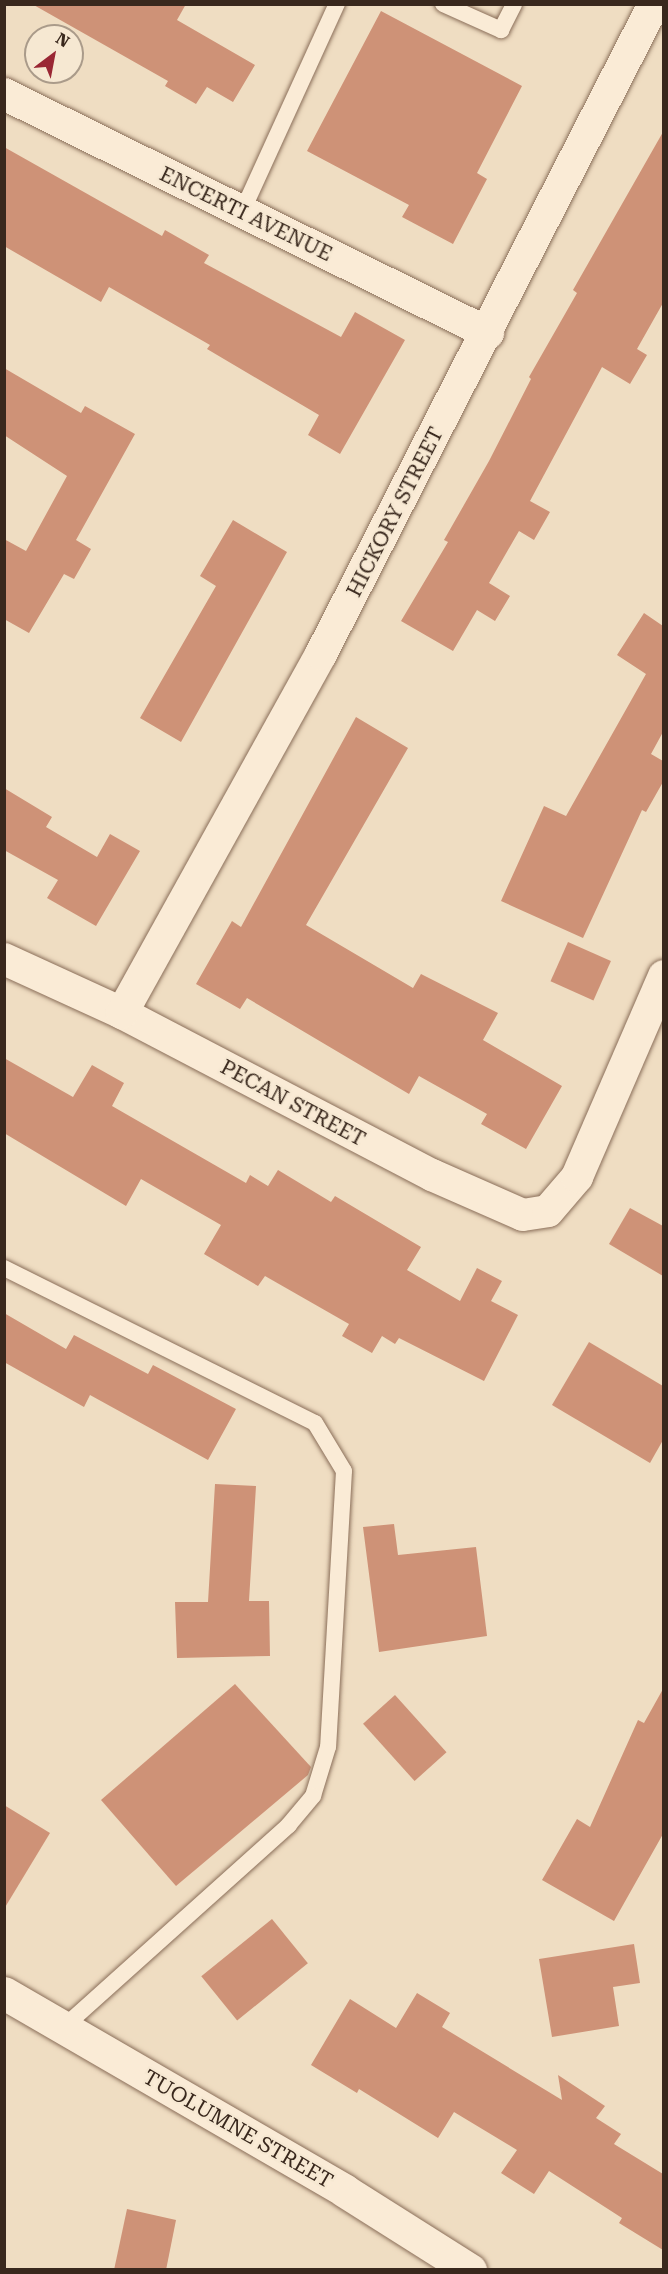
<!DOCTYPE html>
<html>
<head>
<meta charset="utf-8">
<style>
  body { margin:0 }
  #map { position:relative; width:668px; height:2274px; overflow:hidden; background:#efddc2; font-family:"Roboto Serif",serif }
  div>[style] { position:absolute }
  .building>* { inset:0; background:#ce9277; transform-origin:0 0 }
  .roads { filter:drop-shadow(0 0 2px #8a6e59) drop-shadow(0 0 2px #8a6e59) }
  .lane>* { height:16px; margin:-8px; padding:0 8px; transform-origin:8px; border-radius:8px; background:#faebd6 }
  .street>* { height:32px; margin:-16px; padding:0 16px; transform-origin:16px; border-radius:16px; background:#faebd6 }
  .secondary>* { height:33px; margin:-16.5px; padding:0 16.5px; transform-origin:16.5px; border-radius:16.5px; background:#faebd6 }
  span { translate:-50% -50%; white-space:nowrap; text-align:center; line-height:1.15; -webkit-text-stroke:4.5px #f6e8d2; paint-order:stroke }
  .street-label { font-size:21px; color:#39281d }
  .frame { position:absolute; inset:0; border:6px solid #39281d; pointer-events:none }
  .north { position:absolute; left:24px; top:24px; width:60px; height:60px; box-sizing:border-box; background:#f6e8d2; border:2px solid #aa9b8a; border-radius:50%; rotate:32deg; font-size:16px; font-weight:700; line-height:24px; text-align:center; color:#39281d }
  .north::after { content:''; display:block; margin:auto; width:21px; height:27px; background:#9a2734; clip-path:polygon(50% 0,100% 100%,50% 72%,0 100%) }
</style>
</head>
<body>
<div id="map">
  <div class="building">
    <div style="clip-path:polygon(32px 4px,186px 4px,177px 20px,255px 65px,233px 102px,207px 87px,196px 104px,165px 86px,168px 81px)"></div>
    <div style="clip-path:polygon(381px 11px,522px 86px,477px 173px,487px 179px,453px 244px,402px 217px,409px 205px,307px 151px)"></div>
    <div style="clip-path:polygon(663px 132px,663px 303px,637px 349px,647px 355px,630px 384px,602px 367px,530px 501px,550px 512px,534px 540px,519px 531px,489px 583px,510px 596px,495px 621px,477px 610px,453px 651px,401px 621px,448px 542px,444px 540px,489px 461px,531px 379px,529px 377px,577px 293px,573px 290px)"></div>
    <div style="clip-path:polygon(4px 147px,162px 236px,165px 230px,209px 255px,204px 263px,341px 337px,355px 312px,405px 340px,340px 454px,308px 435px,319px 415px,207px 349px,210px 345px,109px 287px,101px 302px,4px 246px)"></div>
    <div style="clip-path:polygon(4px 368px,81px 413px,85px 406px,135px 434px,76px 540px,91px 549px,74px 579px,64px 574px,29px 633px,4px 619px,4px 539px,26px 551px,67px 476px,4px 435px)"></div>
    <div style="clip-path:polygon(233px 520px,287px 552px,181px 742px,140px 718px,216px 586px,200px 576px)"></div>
    <div style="clip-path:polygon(644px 613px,663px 626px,663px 732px,651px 754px,663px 761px,663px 782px,646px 812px,642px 810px,583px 938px,501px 901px,544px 806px,566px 816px,646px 674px,617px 655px)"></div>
    <div style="clip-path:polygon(356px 717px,408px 748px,306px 925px,413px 988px,421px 974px,498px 1013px,483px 1040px,562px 1086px,526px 1149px,481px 1124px,487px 1114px,419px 1076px,409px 1094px,247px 998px,240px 1009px,196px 984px,232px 921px,241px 927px)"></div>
    <div style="clip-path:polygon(4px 788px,52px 817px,46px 827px,97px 857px,110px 834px,140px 851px,96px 926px,47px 898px,58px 880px,4px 850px)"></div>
    <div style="left:568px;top:942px;width:47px;height:43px;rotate:24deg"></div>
    <div style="clip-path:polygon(4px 1058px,73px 1097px,92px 1065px,124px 1083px,112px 1106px,246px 1183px,250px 1175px,268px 1186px,278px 1170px,331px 1202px,335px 1196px,421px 1247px,407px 1270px,460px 1301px,477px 1268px,502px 1281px,491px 1301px,518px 1315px,484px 1381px,399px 1338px,395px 1344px,382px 1336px,372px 1353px,342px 1336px,349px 1324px,265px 1276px,258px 1286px,204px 1254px,221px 1225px,141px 1179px,126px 1206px,4px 1133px)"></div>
    <div style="clip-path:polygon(630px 1208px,663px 1226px,663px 1276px,609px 1244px)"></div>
    <div style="clip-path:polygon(4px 1313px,66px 1349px,74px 1335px,148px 1374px,153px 1365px,236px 1409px,208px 1460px,90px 1395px,84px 1407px,4px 1362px)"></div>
    <div style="clip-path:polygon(589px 1342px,663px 1386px,663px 1440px,650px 1463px,552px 1405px)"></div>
    <div style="clip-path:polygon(215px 1484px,256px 1486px,249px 1601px,269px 1601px,270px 1656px,177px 1658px,175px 1602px,208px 1602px)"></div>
    <div style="clip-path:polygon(394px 1524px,398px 1555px,476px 1547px,487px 1636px,379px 1652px,363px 1527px)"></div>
    <div style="clip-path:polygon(235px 1684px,311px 1767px,308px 1775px,176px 1886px,101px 1800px)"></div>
    <div style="clip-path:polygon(663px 1689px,663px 1834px,614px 1921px,542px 1880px,577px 1819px,590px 1827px,638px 1720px,644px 1723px)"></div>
    <div style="left:395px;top:1695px;width:77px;height:43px;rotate:48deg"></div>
    <div style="clip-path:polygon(4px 1805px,50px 1833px,4px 1909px)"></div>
    <div style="left:272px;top:1919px;width:57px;height:91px;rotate:51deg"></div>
    <div style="clip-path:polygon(634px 1944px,640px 1983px,613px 1987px,619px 2026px,552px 2037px,539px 1959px)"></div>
    <div style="clip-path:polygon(417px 1993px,450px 2013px,442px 2027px,562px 2100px,558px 2075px,605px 2106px,596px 2118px,621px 2134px,614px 2144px,663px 2174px,663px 2250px,619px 2223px,622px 2218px,549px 2171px,534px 2194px,501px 2173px,517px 2150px,454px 2112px,438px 2138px,359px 2089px,357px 2093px,311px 2065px,350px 1999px,396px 2028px)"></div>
    <div style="clip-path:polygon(127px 2209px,176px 2220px,166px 2270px,114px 2270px)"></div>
  </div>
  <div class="roads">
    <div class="lane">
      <div style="left:443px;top:4px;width:64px;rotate:24.1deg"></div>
      <div style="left:501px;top:30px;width:29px;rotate:-63deg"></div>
      <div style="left:242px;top:212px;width:229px;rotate:-65.5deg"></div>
      <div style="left:4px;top:1268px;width:347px;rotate:26.5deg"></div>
      <div style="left:315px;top:1423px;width:56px;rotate:58.9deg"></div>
      <div style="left:344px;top:1471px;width:276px;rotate:93.3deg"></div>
      <div style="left:328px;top:1747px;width:51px;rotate:107deg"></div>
      <div style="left:313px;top:1796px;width:38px;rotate:130deg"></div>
      <div style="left:289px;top:1825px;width:304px;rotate:138.1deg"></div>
    </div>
    <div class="street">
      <div style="left:4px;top:94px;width:540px;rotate:26.28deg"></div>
      <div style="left:4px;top:959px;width:130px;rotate:24.6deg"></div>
      <div style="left:122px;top:1013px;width:350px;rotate:27.6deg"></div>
      <div style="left:432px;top:1175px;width:99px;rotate:23.7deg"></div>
      <div style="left:523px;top:1215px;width:25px;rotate:-9deg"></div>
      <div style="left:548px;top:1211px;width:45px;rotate:-49.5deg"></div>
      <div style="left:577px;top:1177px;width:219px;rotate:-66.6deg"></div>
      <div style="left:122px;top:1013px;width:410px;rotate:-61deg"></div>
      <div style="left:321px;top:654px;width:730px;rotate:-62.87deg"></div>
    </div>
    <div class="secondary">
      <div style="left:4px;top:1993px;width:394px;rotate:30.1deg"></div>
      <div style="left:345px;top:2191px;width:148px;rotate:32.3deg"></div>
    </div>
  </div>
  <div class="street-label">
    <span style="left:246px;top:214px;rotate:26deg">ENCERTI AVENUE</span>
    <span style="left:395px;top:512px;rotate:-63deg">HICKORY STREET</span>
    <span style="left:293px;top:1103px;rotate:28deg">PECAN STREET</span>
    <span style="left:238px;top:2129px;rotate:30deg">TUOLUMNE STREET</span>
  </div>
  <div class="frame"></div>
  <div class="north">N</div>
</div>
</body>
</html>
